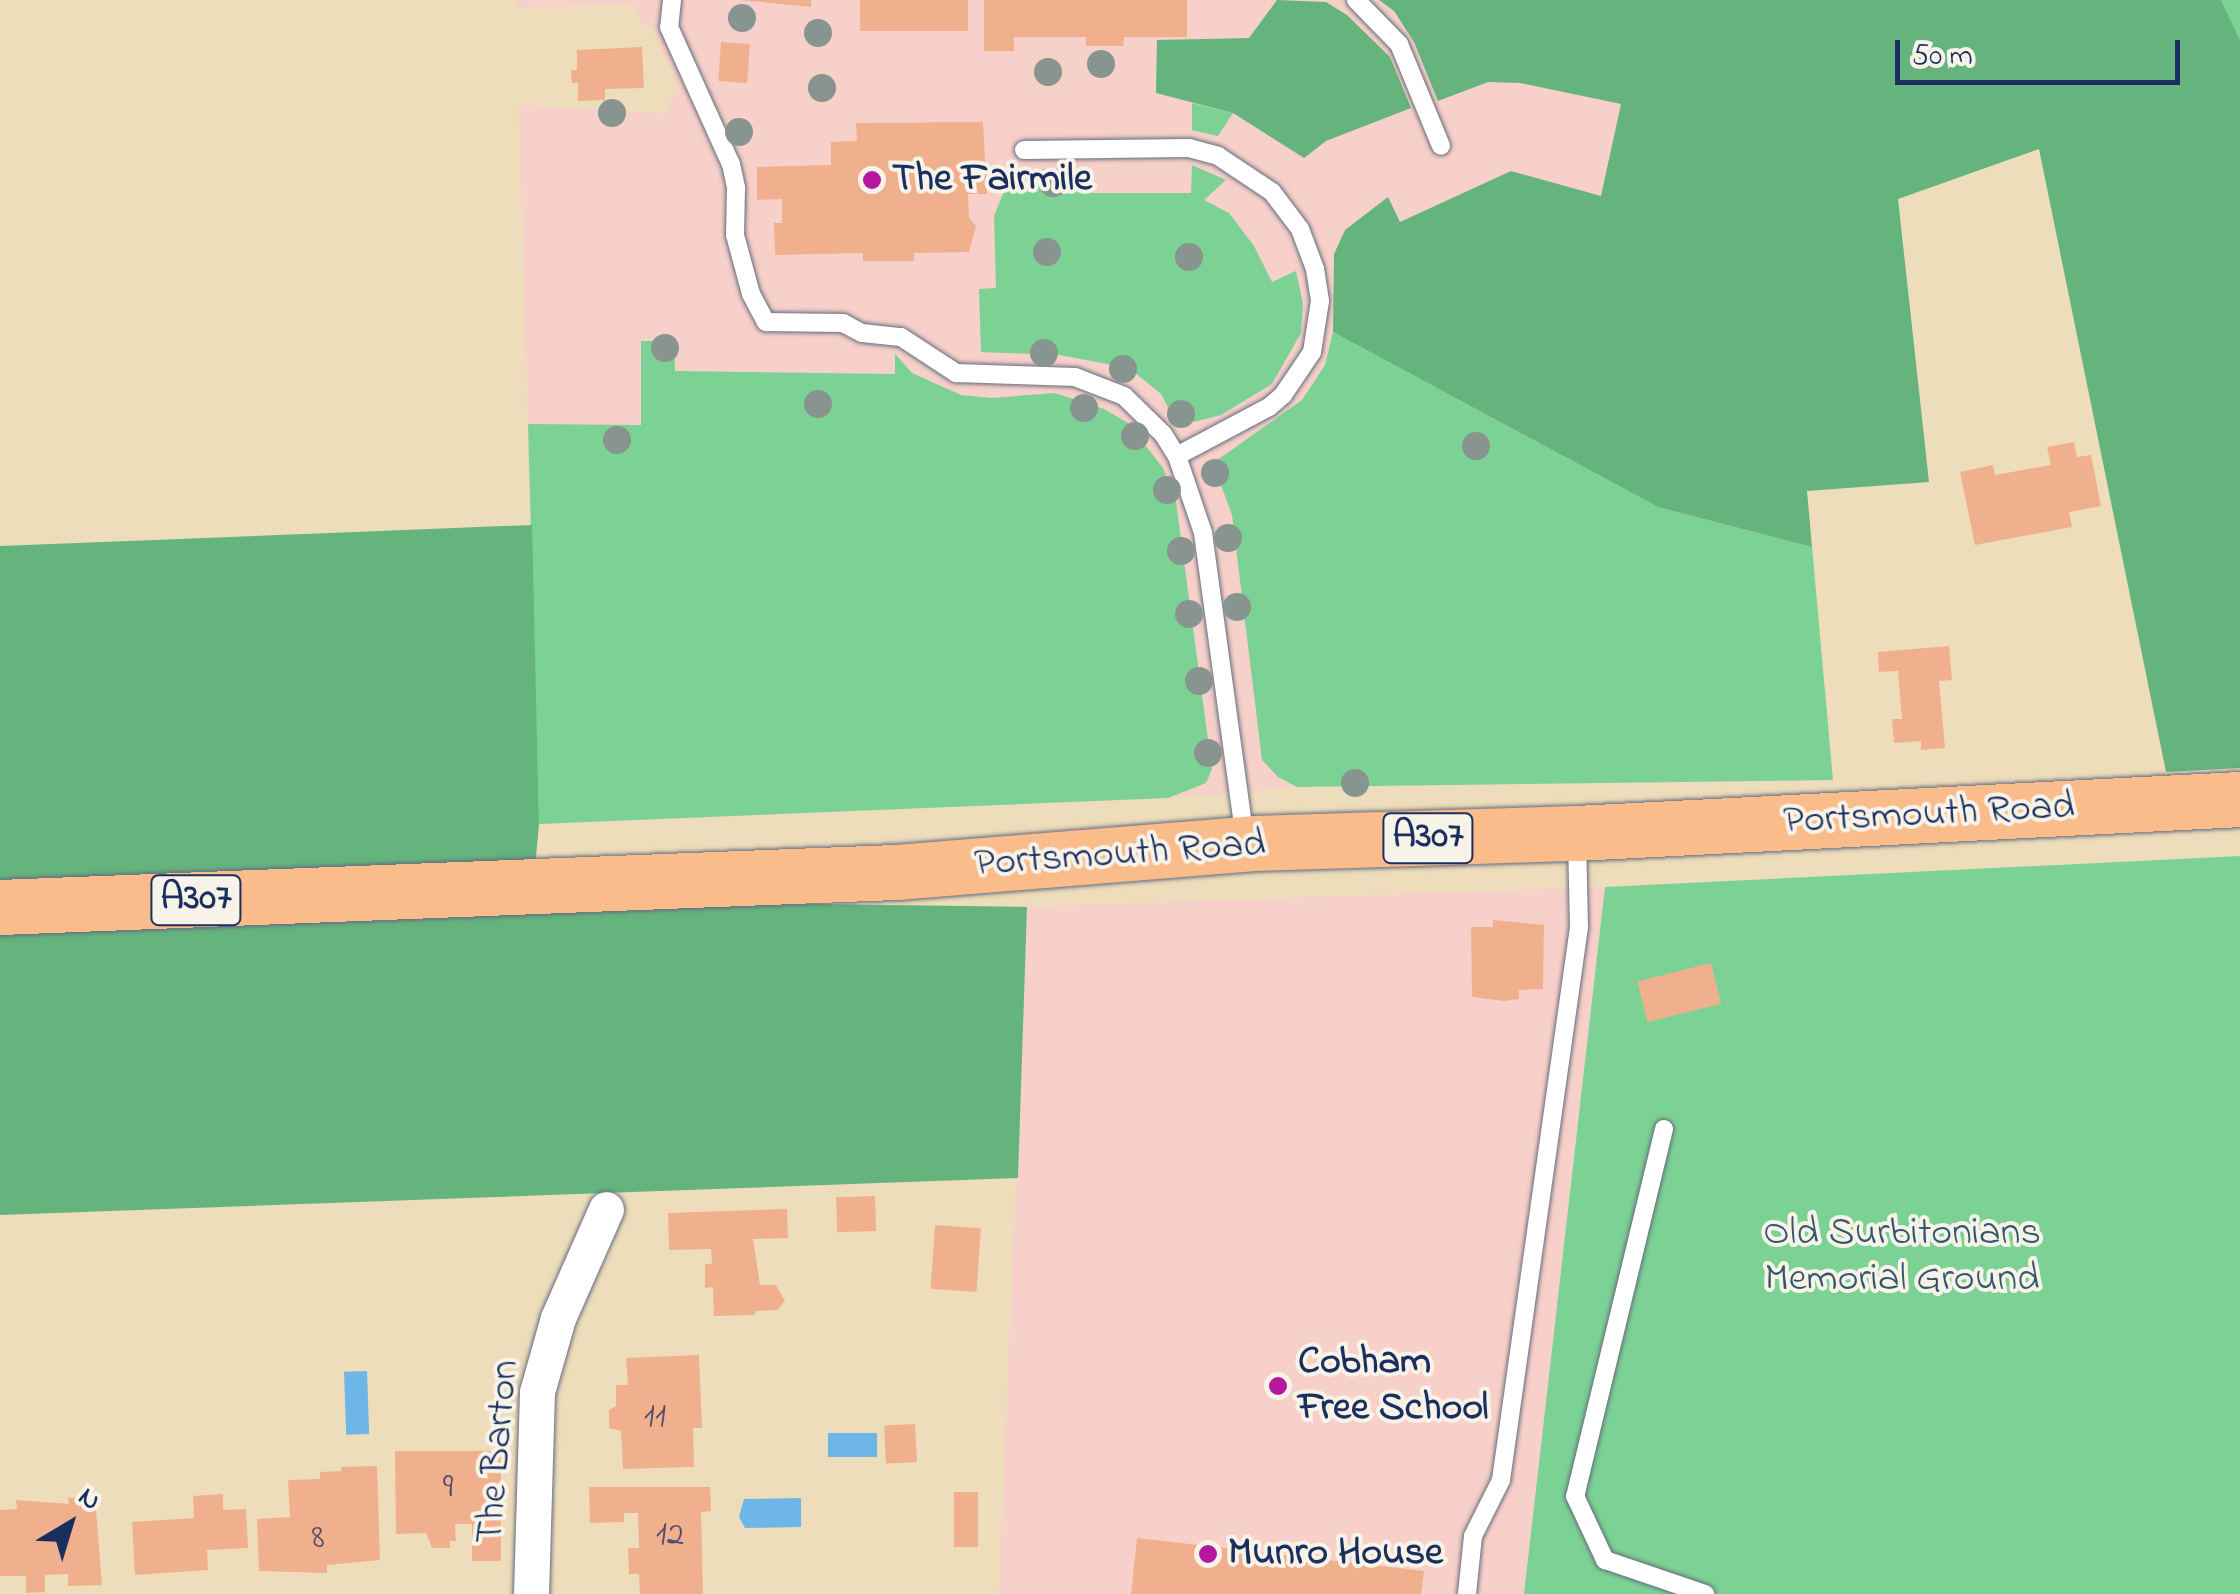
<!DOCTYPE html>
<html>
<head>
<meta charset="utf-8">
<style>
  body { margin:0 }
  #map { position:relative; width:2240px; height:1594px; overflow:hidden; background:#edb; font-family:"Indie Flower",sans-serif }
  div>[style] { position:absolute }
  .built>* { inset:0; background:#f7d0c9 }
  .green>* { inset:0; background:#7cd295 }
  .forest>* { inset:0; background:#65b47e }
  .water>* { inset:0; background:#6eb6e6; transform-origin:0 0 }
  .building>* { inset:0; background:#f0b08e; transform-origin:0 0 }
  .roads { filter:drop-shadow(0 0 2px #656c7f) drop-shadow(0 0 2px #656c7f) }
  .lane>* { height:18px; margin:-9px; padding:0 9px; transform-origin:9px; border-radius:9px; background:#fff }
  .street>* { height:35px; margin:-17.5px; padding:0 17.5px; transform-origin:17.5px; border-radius:17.5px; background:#fff }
  .primary>* { height:55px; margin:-27.5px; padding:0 27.5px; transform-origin:27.5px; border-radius:27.5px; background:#f9bc8a }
  .trees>* { width:28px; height:28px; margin:-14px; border-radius:50%; background:#879490 }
  .dots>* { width:28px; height:28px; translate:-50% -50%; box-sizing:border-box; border:5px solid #f7f3e8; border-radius:50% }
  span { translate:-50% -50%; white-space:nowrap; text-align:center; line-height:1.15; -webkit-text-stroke:8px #f7f3e8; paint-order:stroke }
  .number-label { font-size:35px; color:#504f6a }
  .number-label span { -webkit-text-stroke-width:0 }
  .shield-label span { padding:2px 8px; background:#f7f3e8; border:2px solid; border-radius:8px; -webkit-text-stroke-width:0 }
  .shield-label { font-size:38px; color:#1b2f5e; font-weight:700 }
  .poi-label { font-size:40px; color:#1b2f5e; font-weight:700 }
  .left { translate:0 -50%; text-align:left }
  .street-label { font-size:40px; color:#1b2f5e }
  .park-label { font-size:40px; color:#33586c }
  .north { position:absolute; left:20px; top:1474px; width:100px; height:100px; -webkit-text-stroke:8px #f7f3e8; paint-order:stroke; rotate:38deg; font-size:28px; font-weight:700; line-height:40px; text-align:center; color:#1b2f5e }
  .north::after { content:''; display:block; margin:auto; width:35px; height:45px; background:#1b2f5e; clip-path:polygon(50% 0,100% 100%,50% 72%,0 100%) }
  .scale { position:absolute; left:1895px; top:40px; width:285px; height:45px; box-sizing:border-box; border:5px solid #1b2f5e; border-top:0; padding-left:12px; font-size:30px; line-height:35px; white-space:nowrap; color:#1b2f5e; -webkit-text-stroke:8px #f7f3e8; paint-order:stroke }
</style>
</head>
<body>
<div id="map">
  <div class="built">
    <div style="clip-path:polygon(516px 0,1964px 0,2039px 149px,1898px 199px,1929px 482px,1806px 491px,1833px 780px,1297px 787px,1168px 798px,539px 824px,519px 105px,668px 114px,673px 93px,680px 92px,652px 26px,641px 25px,636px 5px,517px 7px)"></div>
    <div style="clip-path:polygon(1605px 887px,1524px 1594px,999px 1594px,1027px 907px)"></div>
  </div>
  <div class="green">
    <div style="clip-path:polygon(2221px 0,2240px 0,2240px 40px)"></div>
    <div style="clip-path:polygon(1192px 103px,1233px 113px,1218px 136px,1192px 130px)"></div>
    <div style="clip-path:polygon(1192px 165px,1226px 180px,1204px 200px,1229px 213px,1254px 246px,1272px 282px,1296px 271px,1303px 304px,1301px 333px,1272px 384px,1221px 415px,1194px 422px,1171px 413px,1161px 394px,1129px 368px,1059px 355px,981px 352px,979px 289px,996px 288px,994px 216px,1013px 169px,1090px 169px,1092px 193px,1191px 193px)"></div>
    <div style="clip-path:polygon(1333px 332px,1658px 507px,1812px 547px,1833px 780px,1297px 787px,1278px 777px,1262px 760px,1232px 515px,1213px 463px,1302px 400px,1325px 365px)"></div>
    <div style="clip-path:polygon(641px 341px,674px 341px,675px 371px,895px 374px,895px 354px,912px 373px,961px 395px,992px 398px,1055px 393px,1104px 409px,1128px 423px,1163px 468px,1176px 502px,1212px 769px,1206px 783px,1168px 798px,539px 824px,528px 424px,641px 425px)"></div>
    <div style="clip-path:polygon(2240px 856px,2240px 1594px,1524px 1594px,1605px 887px)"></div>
  </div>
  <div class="forest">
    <div style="clip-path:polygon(1277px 0,1326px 2px,1347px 15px,1390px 57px,1411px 108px,1326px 141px,1304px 158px,1233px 113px,1156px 93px,1157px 40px,1249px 38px)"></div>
    <div style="clip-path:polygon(1379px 0,2221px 0,2240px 40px,2240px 768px,2166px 772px,2039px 149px,1898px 199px,1929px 482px,1807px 491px,1812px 547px,1658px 507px,1333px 332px,1334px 254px,1345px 230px,1388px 197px,1400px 222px,1511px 171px,1601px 196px,1621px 104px,1520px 83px,1488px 82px,1438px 101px,1414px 42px,1394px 11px)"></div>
    <div style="clip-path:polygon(532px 525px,539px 824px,532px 900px,1027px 907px,1018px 1178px,0 1215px,0 546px)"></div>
  </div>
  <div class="water">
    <div style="left:367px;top:1371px;width:63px;height:23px;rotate:88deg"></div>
    <div style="left:877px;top:1433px;width:24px;height:49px;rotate:90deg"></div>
    <div style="clip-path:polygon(801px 1498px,801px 1527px,745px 1528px,739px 1517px,744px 1499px)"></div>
  </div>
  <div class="building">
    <div style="clip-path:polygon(740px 0,811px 0,811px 7px)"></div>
    <div style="left:860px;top:0;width:108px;height:31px"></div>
    <div style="clip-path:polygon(984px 0,1187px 0,1187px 37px,1124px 37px,1123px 46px,1086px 46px,1086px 37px,1014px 37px,1014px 51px,984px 51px)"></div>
    <div style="left:721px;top:42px;width:29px;height:39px;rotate:4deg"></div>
    <div style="clip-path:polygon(642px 47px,644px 88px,605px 89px,605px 100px,578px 101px,578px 83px,572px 83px,571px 70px,577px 70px,577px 50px)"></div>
    <div style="clip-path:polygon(983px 122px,987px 194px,968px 194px,969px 218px,976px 226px,969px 252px,914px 253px,914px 261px,863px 261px,863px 253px,775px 255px,774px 223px,782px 223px,782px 199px,757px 200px,757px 167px,831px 165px,831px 142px,857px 141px,856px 123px)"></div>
    <div style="clip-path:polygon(2074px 442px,2077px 457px,2091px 455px,2101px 506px,2069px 512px,2072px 527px,1975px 545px,1960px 472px,1993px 465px,1995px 475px,2051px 465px,2047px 447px)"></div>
    <div style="clip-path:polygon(1949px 646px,1952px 680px,1939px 681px,1945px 748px,1921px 750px,1921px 741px,1894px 743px,1892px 719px,1902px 719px,1898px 671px,1879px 672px,1878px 652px)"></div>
    <div style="clip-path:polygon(1493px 920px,1544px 925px,1543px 989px,1519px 990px,1519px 999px,1504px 1001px,1472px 997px,1471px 927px,1493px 927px)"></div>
    <div style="left:1711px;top:963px;width:42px;height:76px;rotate:76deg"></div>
    <div style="left:875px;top:1196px;width:35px;height:39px;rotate:88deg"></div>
    <div style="clip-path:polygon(787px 1209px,788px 1238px,753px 1239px,760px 1285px,776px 1285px,785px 1301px,777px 1310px,755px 1311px,755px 1315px,714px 1316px,713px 1287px,705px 1288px,705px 1264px,712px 1264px,711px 1249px,669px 1250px,668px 1213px)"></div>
    <div style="left:935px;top:1225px;width:46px;height:64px;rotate:4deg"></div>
    <div style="clip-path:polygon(699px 1355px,702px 1428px,693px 1428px,694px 1467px,623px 1469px,621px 1431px,609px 1428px,609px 1410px,616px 1406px,616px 1385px,628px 1385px,626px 1358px)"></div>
    <div style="left:915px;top:1424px;width:38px;height:31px;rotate:87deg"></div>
    <div style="clip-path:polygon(395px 1451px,501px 1451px,501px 1561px,472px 1561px,472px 1524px,455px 1524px,456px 1541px,450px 1541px,450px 1548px,432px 1548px,426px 1533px,396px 1534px)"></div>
    <div style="clip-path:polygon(377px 1466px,380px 1560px,327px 1565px,327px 1573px,259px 1571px,257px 1519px,290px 1517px,288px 1480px,320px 1479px,320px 1472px,342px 1471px,341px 1467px)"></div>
    <div style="clip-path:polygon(589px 1487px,710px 1487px,711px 1511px,701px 1512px,703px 1594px,640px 1594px,639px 1574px,629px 1574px,628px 1548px,639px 1548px,638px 1513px,624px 1513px,624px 1522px,590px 1523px)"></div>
    <div style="left:954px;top:1492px;width:24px;height:55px"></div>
    <div style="clip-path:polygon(223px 1494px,223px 1510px,246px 1509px,248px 1548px,207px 1550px,208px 1570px,135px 1575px,132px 1522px,194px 1518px,193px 1496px)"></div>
    <div style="clip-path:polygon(95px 1497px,102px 1585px,68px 1586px,68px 1574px,45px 1575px,45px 1592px,26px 1593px,26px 1576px,0 1576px,0 1510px,17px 1509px,16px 1500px,69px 1504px,68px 1498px)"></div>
    <div style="clip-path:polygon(1137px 1538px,1424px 1571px,1421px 1594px,1131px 1594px)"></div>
  </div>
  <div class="roads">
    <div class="lane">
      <div style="left:672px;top:0;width:27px;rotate:96deg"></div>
      <div style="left:669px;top:27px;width:150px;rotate:65.7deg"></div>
      <div style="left:731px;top:164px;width:25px;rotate:78deg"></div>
      <div style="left:736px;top:188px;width:47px;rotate:91.2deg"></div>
      <div style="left:735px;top:235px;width:61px;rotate:74.8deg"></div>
      <div style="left:751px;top:294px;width:32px;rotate:62deg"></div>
      <div style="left:766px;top:322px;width:77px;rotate:0.7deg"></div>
      <div style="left:843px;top:323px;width:21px;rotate:28deg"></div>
      <div style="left:862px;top:333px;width:39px;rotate:6deg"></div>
      <div style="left:901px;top:337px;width:66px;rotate:33.2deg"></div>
      <div style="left:956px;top:373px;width:119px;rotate:1.9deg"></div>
      <div style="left:1075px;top:377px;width:53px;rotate:21.2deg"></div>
      <div style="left:1124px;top:396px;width:54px;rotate:44.3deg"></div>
      <div style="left:1163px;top:434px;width:26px;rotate:58deg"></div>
      <div style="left:1177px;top:456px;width:81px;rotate:71.3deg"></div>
      <div style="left:1203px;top:533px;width:310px;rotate:82.2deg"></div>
      <div style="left:1356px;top:0;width:62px;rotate:45.7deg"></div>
      <div style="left:1399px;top:44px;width:110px;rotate:67.6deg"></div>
      <div style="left:1024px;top:150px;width:165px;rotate:-0.7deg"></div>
      <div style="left:1189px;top:148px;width:30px;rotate:15deg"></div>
      <div style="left:1218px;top:156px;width:65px;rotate:33.7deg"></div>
      <div style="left:1272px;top:192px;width:46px;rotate:52.9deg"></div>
      <div style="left:1300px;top:229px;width:43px;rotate:69.4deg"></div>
      <div style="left:1315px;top:269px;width:32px;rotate:81deg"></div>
      <div style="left:1320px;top:301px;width:52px;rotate:98.9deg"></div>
      <div style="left:1312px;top:352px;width:52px;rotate:124deg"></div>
      <div style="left:1283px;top:395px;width:18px;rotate:139deg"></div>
      <div style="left:1269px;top:407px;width:104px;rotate:152deg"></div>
      <div style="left:1664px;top:1129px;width:378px;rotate:103.6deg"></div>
      <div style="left:1575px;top:1496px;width:71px;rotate:64.9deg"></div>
      <div style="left:1605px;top:1560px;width:106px;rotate:18.8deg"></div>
      <div style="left:1467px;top:1594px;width:58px;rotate:-84.1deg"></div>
      <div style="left:1473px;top:1536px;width:63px;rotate:-63.4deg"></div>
      <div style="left:1501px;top:1480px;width:558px;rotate:-81.97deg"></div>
      <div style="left:1579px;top:927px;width:88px;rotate:-91.3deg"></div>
    </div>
    <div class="street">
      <div style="left:531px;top:1594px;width:202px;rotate:-88.3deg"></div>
      <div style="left:537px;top:1392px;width:77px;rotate:-74.2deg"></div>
      <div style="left:558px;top:1318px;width:119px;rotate:-66.2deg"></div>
    </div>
    <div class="primary">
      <div style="left:0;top:907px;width:897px;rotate:-2.24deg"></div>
      <div style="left:896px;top:872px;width:359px;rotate:-4.6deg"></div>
      <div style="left:1254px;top:843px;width:322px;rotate:-1.8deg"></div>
      <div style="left:1576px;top:833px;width:665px;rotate:-2.93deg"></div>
    </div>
  </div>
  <div class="trees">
    <div style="left:742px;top:18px"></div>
    <div style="left:818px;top:33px"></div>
    <div style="left:1101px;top:64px"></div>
    <div style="left:1048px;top:72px"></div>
    <div style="left:822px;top:88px"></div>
    <div style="left:612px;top:113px"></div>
    <div style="left:739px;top:132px"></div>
    <div style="left:1053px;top:183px"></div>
    <div style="left:1047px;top:252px"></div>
    <div style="left:1189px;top:257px"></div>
    <div style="left:665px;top:348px"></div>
    <div style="left:1044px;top:353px"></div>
    <div style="left:1123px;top:369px"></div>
    <div style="left:818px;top:404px"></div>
    <div style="left:1084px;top:408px"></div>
    <div style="left:1181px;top:414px"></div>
    <div style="left:1135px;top:436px"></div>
    <div style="left:617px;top:440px"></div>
    <div style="left:1476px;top:446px"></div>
    <div style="left:1215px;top:473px"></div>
    <div style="left:1167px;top:490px"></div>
    <div style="left:1228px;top:538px"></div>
    <div style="left:1181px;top:551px"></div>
    <div style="left:1237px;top:607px"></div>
    <div style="left:1189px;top:614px"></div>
    <div style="left:1199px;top:681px"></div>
    <div style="left:1208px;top:753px"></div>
    <div style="left:1355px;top:783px"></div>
  </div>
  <div class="dots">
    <div style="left:872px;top:180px;background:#b5179e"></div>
    <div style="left:1278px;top:1386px;background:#b5179e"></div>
    <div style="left:1208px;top:1554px;background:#b5179e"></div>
  </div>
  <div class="number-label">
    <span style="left:655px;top:1418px">11</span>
    <span style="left:448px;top:1488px">9</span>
    <span style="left:670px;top:1536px">12</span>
    <span style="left:318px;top:1539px">8</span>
  </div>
  <div class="shield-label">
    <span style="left:1428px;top:838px">A307</span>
    <span style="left:196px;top:900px">A307</span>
  </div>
  <div class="poi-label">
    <span class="left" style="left:892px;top:180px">The Fairmile</span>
    <span class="left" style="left:1298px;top:1386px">Cobham<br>Free School</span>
    <span class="left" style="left:1228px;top:1554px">Munro House</span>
  </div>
  <div class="street-label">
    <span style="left:1929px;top:815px;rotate:-3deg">Portsmouth Road</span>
    <span style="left:1120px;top:855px;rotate:-4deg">Portsmouth Road</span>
    <span style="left:499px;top:1452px;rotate:-85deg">The Barton</span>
  </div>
  <div class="park-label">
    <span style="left:1902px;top:1257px">Old Surbitonians<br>Memorial Ground</span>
  </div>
  <div class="north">N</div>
  <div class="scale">50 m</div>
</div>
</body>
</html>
